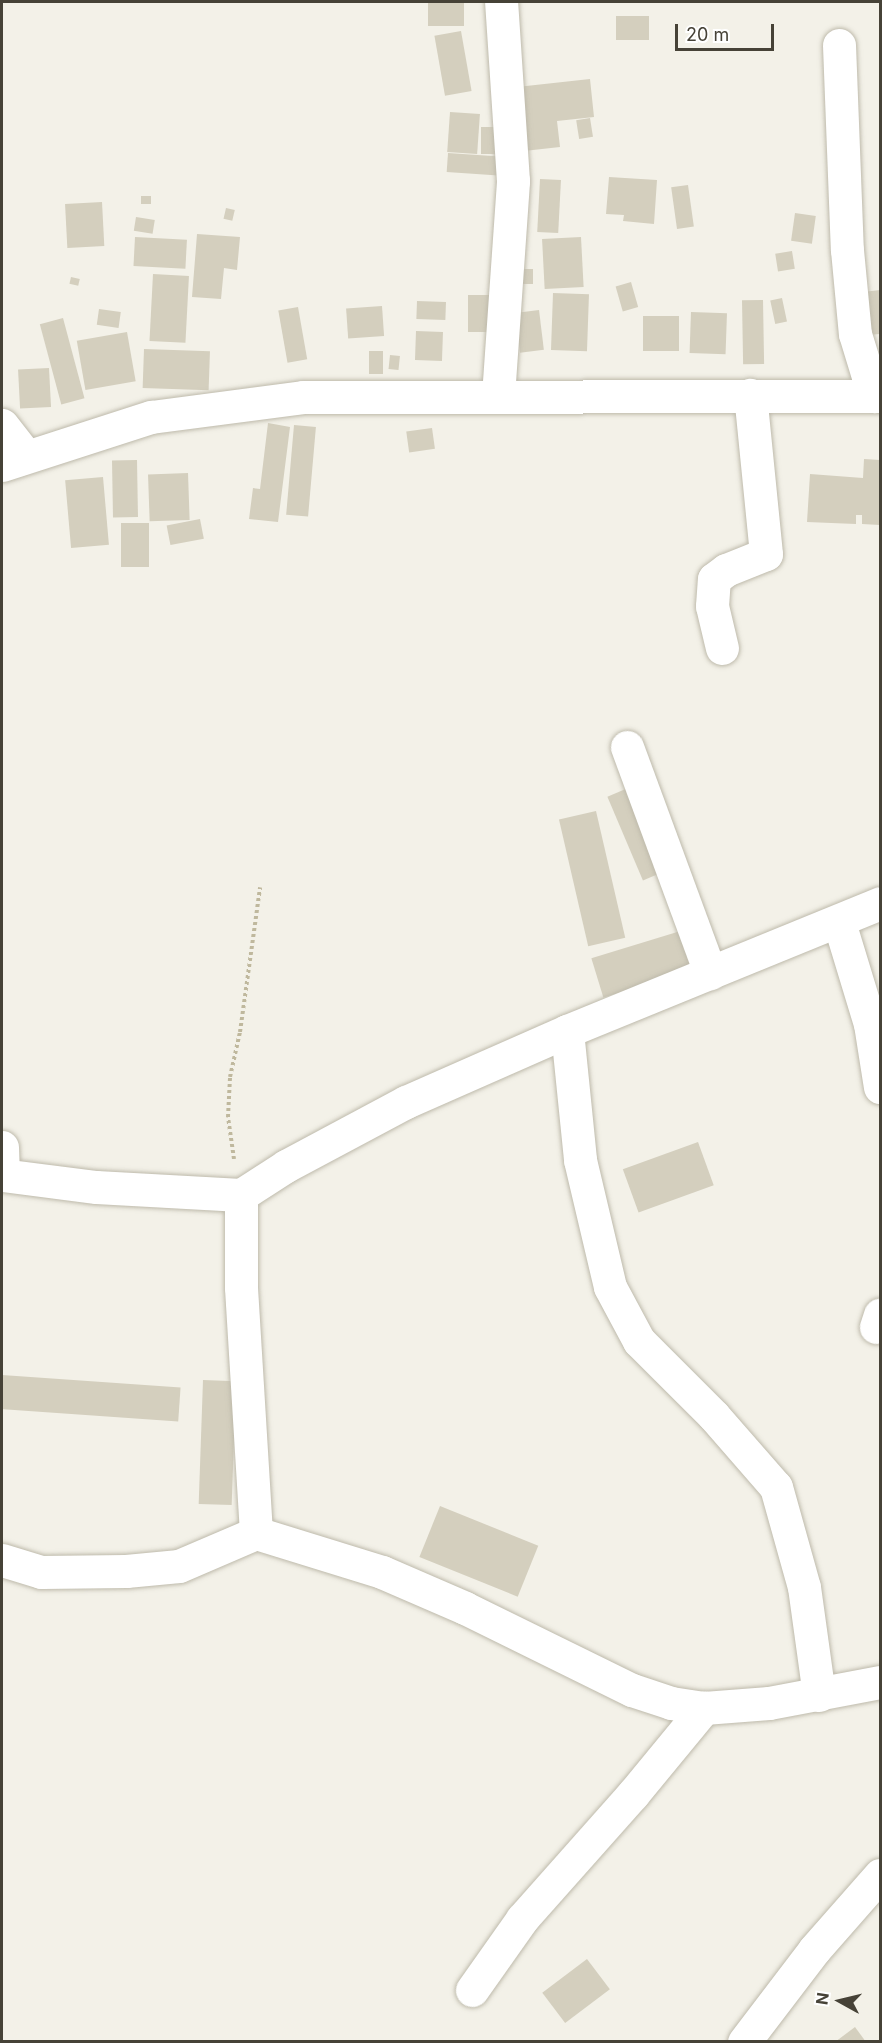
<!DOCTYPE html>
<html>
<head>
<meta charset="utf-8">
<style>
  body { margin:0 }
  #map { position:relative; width:882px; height:2043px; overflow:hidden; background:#f3f1e8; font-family:Inter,sans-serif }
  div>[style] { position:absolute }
  .building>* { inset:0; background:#d4cfbe; transform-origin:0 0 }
  .path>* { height:4px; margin-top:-2px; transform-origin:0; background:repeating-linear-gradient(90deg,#bfb89d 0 3px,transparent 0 6px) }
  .roads { filter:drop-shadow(0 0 2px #bebaab) drop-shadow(0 0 2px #bebaab) }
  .minor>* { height:33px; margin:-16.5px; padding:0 16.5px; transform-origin:16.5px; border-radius:16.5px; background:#fff }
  span { translate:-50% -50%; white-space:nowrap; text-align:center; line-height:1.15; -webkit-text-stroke:5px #fff; paint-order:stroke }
  .frame { position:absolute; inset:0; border:3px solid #464237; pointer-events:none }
  .north { position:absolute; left:810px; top:1971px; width:60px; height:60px; -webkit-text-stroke:4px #fff; paint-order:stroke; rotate:278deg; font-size:16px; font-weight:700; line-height:24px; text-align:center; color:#464237 }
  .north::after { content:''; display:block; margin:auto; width:21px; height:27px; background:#464237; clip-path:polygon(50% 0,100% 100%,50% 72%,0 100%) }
  .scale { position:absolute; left:675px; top:24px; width:99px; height:27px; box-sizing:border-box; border:3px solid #464237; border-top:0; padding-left:8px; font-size:18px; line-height:21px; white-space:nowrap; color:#464237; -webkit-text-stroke:4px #fff; paint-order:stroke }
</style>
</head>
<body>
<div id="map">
  <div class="building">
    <div style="left:428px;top:2px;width:36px;height:24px"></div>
    <div style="left:616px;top:16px;width:33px;height:24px"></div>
    <div style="left:461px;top:31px;width:61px;height:27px;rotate:80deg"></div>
    <div style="clip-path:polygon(590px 79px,594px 117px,557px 121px,560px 147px,524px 151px,517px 87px)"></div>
    <div style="left:450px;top:112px;width:30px;height:40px;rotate:4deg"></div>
    <div style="left:590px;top:118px;width:19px;height:14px;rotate:81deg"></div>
    <div style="left:481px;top:127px;width:25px;height:27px"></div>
    <div style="left:448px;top:153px;width:59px;height:19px;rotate:4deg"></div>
    <div style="clip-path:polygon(609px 177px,657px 180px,654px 224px,623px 221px,624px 215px,606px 214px)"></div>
    <div style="left:540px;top:179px;width:21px;height:53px;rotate:3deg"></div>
    <div style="left:688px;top:185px;width:42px;height:17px;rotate:82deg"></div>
    <div style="left:141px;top:196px;width:10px;height:8px"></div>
    <div style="left:102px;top:202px;width:44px;height:37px;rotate:87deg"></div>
    <div style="left:226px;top:208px;width:9px;height:11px;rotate:13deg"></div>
    <div style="left:795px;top:213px;width:21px;height:28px;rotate:8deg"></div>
    <div style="left:136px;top:217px;width:19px;height:14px;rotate:9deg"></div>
    <div style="clip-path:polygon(197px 234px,240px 237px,237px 270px,224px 268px,221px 299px,192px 297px)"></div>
    <div style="left:135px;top:237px;width:52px;height:29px;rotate:3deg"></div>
    <div style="left:581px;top:237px;width:50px;height:39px;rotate:87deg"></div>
    <div style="left:792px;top:251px;width:18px;height:17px;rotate:81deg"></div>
    <div style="left:533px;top:269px;width:15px;height:15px;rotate:90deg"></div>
    <div style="left:153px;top:274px;width:36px;height:67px;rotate:3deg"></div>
    <div style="left:71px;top:277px;width:9px;height:7px;rotate:13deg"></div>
    <div style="left:631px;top:282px;width:26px;height:16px;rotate:74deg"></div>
    <div style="clip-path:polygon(880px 290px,880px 334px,867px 335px,863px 292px)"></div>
    <div style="left:553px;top:293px;width:36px;height:57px;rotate:2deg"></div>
    <div style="left:468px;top:295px;width:28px;height:37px"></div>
    <div style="left:782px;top:298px;width:24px;height:12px;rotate:78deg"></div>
    <div style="left:763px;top:300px;width:64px;height:21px;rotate:89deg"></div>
    <div style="left:417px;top:301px;width:29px;height:18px;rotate:2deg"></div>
    <div style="left:382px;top:306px;width:30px;height:36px;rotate:86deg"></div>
    <div style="left:298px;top:307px;width:53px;height:20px;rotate:80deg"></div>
    <div style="left:99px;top:309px;width:22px;height:16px;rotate:8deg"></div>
    <div style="left:539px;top:310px;width:40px;height:24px;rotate:83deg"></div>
    <div style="left:691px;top:312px;width:36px;height:41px;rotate:2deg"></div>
    <div style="left:679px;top:316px;width:35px;height:36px;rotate:90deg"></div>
    <div style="left:63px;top:318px;width:83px;height:24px;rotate:75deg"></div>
    <div style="left:416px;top:331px;width:27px;height:29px;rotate:2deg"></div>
    <div style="left:127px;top:332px;width:50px;height:51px;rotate:80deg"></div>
    <div style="left:144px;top:349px;width:66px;height:39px;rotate:2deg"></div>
    <div style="left:369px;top:351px;width:14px;height:23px"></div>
    <div style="left:390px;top:355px;width:10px;height:14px;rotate:6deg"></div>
    <div style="left:49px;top:368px;width:39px;height:31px;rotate:87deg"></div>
    <div style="clip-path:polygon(268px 423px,290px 427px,278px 522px,249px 519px,253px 488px,260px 489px)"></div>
    <div style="left:294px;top:425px;width:22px;height:90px;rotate:5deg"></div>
    <div style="left:432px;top:428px;width:21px;height:26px;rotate:82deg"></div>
    <div style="clip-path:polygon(864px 459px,880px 460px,880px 525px,862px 524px,862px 515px,856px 515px,856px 524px,807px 522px,810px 474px,863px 478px)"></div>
    <div style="left:137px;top:460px;width:57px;height:25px;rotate:89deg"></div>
    <div style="left:188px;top:473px;width:47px;height:40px;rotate:88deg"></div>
    <div style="left:103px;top:477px;width:68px;height:38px;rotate:85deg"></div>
    <div style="left:200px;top:519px;width:20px;height:34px;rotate:79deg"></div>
    <div style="left:121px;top:523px;width:28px;height:44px"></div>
    <div style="left:635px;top:785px;width:91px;height:30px;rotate:67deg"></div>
    <div style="left:596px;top:811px;width:130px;height:38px;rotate:77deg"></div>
    <div style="left:687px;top:929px;width:41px;height:100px;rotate:73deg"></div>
    <div style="left:698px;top:1142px;width:46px;height:80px;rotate:70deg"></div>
    <div style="left:2px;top:1375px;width:179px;height:34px;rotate:4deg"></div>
    <div style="left:203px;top:1380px;width:33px;height:124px;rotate:2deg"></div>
    <div style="left:440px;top:1506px;width:106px;height:55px;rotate:22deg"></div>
    <div style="left:587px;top:1959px;width:38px;height:56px;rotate:53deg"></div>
    <div style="clip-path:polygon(855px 2027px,866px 2042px,835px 2042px)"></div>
  </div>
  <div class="path">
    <div style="left:234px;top:1159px;width:42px;rotate:-98.1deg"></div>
    <div style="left:228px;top:1117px;width:40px;rotate:-87.1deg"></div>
    <div style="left:230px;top:1077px;width:46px;rotate:-77.5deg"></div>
    <div style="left:240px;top:1032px;width:146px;rotate:-82.1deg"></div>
  </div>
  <div class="roads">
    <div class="minor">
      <div style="left:839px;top:45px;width:205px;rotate:87.8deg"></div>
      <div style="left:847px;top:250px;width:84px;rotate:84.6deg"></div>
      <div style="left:855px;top:334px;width:65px;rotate:73deg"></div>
      <div style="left:498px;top:396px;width:216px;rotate:-86deg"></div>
      <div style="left:513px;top:181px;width:179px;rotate:-93.8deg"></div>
      <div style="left:2px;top:425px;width:39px;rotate:52deg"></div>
      <div style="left:2px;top:465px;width:157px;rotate:-17.9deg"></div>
      <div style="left:151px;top:417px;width:153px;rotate:-7.5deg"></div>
      <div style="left:303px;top:397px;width:577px;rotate:-0.1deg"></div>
      <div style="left:722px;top:648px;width:43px;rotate:-103.4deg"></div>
      <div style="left:712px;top:606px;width:27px;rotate:-86deg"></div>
      <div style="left:714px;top:579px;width:15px;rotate:-37deg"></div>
      <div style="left:726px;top:570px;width:43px;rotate:-21.8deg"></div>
      <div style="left:766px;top:554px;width:160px;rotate:-95.7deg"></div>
      <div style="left:627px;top:747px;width:241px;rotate:69.8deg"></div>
      <div style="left:839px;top:922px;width:107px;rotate:73.1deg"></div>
      <div style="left:870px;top:1024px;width:64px;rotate:81deg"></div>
      <div style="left:567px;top:1031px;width:130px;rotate:84.2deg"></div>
      <div style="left:580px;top:1160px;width:130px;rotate:76.7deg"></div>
      <div style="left:610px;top:1287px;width:61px;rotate:61.8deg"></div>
      <div style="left:639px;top:1341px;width:106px;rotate:45deg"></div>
      <div style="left:714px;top:1416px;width:94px;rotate:48.9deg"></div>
      <div style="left:776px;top:1487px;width:104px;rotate:74.4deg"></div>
      <div style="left:804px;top:1587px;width:109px;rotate:82.1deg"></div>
      <div style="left:2px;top:1147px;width:28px;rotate:88deg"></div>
      <div style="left:2px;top:1175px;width:95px;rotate:7.3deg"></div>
      <div style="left:96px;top:1187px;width:145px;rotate:3.2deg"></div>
      <div style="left:241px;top:1195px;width:54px;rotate:-32.8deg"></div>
      <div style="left:286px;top:1166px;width:136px;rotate:-28.1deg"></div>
      <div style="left:406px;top:1102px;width:176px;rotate:-23.8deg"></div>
      <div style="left:567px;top:1031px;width:338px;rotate:-22.2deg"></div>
      <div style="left:876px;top:1327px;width:13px;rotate:-72deg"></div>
      <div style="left:256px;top:1533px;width:132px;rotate:17.2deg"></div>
      <div style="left:382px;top:1572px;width:90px;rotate:23.4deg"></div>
      <div style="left:465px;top:1608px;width:186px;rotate:26.2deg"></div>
      <div style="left:632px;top:1690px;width:41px;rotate:18.4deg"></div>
      <div style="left:671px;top:1703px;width:33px;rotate:9deg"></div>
      <div style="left:704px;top:1708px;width:65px;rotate:-4.4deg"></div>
      <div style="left:769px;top:1703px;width:113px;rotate:-10.7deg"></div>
      <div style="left:2px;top:1560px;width:41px;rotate:17.1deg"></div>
      <div style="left:41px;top:1572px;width:85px;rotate:-0.7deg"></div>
      <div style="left:126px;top:1571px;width:53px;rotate:-5.4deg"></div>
      <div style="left:179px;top:1566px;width:84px;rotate:-23.2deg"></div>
      <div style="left:256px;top:1533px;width:246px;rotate:-93.5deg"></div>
      <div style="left:241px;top:1287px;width:92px;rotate:-90deg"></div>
      <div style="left:472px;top:1990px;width:87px;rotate:-54.8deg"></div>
      <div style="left:522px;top:1919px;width:167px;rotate:-48.4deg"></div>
      <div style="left:633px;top:1794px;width:112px;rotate:-50.5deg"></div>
      <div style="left:744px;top:2042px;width:116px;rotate:-52.7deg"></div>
      <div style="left:814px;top:1950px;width:100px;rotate:-48.7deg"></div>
    </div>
  </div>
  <div class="frame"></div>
  <div class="north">N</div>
  <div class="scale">20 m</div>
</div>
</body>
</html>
